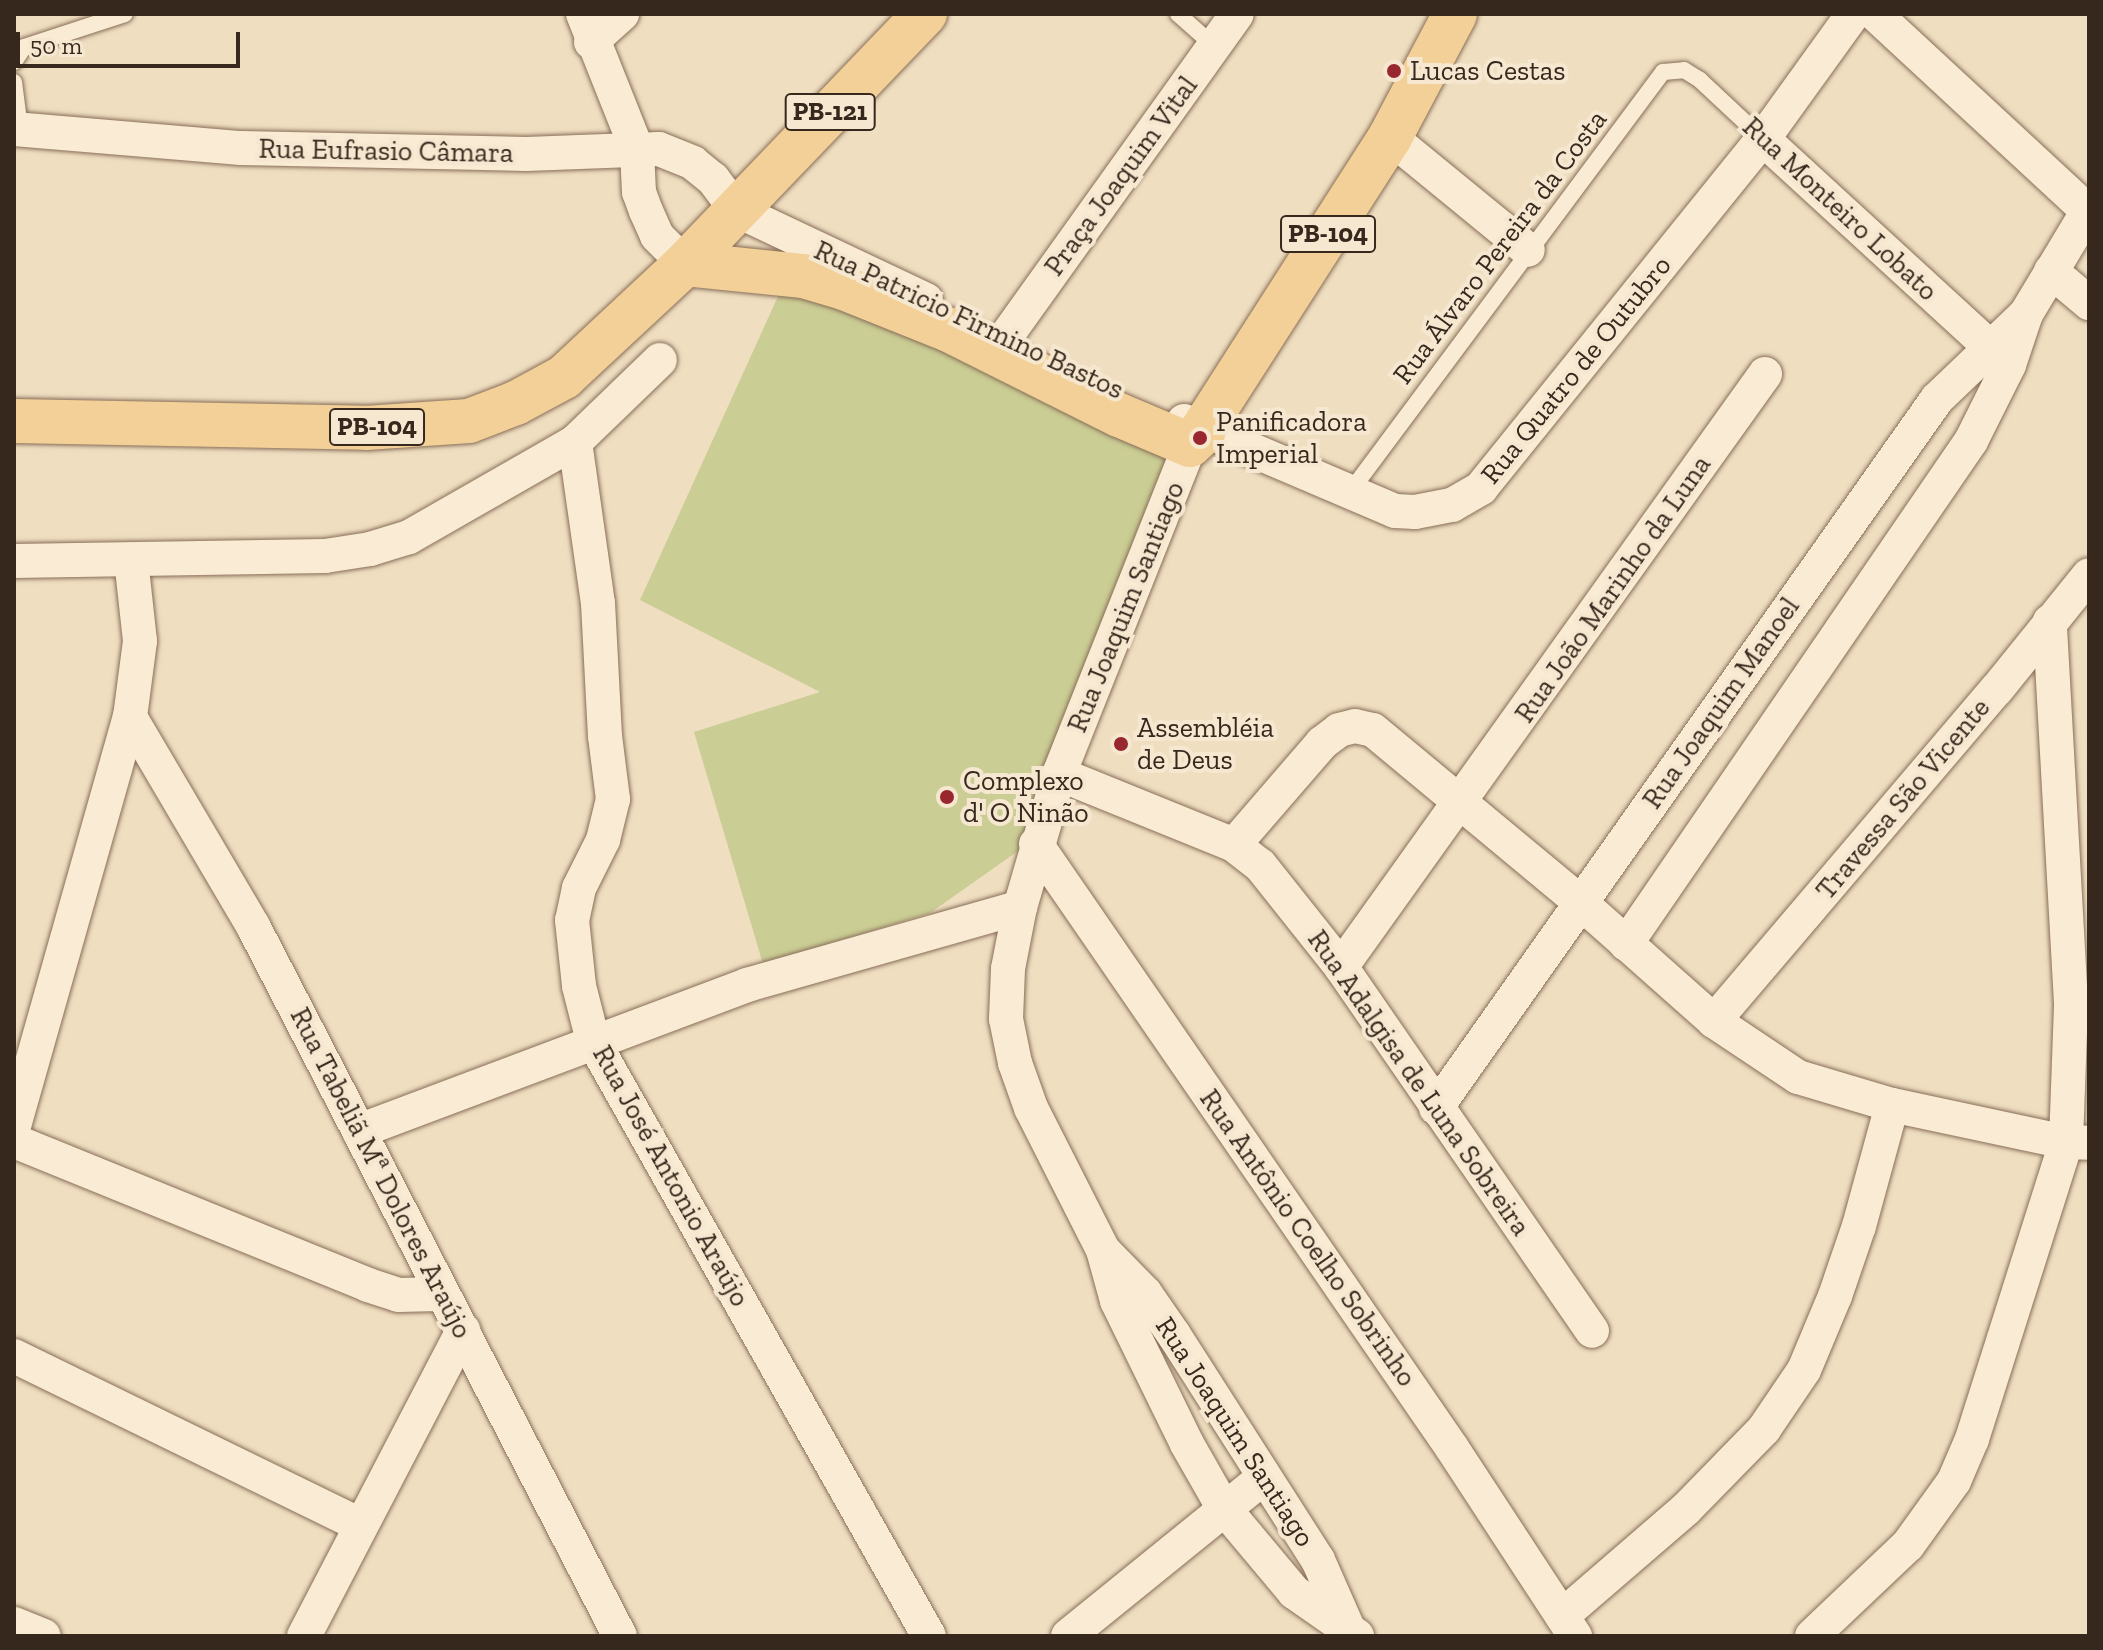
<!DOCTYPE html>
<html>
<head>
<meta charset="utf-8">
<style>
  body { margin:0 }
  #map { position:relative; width:2103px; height:1650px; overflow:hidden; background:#efdec0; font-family:"Zilla Slab",serif }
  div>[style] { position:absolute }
  .green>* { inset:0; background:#cacd94 }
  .roads { filter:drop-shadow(0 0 2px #886e58) drop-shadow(0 0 2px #886e58) }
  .lane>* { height:16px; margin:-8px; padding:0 8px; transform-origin:8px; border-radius:8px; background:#f9ebd4 }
  .street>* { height:34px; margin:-17px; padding:0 17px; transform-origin:17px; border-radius:17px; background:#f9ebd4 }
  .primary>* { height:44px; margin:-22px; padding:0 22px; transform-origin:22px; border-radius:22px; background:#f3d097 }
  .dots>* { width:22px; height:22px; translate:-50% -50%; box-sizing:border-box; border:4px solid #f6e8d0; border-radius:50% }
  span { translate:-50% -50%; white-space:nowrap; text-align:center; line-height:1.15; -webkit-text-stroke:8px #f6e8d0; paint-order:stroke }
  .shield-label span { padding:2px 6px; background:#f6e8d0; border:2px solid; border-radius:6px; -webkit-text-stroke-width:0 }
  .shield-label { font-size:26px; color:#37281d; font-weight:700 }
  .poi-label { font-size:28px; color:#37281d }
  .left { translate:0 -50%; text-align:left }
  .street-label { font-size:28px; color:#37281d }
  .frame { position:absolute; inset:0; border:16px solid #37281d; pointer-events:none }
  .scale { position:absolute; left:16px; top:32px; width:224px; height:36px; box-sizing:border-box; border:4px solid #37281d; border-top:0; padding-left:10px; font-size:24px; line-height:28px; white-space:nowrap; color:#37281d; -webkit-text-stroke:6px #f6e8d0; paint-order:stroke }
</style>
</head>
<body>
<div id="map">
  <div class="green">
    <div style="clip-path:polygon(785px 281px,1168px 450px,1167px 498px,1035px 839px,930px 913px,763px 964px,694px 732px,820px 692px,640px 600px)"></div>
  </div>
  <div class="roads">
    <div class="lane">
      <div style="left:1178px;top:14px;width:48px;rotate:41.6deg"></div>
      <div style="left:14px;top:62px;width:18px;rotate:-56deg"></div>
      <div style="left:24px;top:47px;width:106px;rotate:-18.1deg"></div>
      <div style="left:14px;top:82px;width:47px;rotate:82.7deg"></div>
      <div style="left:1350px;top:492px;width:524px;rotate:-53.31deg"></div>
      <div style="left:1663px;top:72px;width:21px;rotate:-5deg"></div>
      <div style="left:1684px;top:70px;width:19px;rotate:32deg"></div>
      <div style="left:1700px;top:80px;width:86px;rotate:43.1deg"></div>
    </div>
    <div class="street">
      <div style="left:583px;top:14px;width:146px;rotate:68.3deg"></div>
      <div style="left:637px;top:150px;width:42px;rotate:87.3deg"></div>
      <div style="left:639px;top:192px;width:20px;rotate:70deg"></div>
      <div style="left:646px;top:211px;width:27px;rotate:66deg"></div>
      <div style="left:657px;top:236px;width:40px;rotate:45deg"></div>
      <div style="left:1875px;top:14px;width:290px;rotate:42.8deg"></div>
      <div style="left:591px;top:42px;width:42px;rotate:-42.1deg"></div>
      <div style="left:14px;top:129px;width:228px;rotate:4.8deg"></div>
      <div style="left:241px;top:148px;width:285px;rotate:1.2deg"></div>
      <div style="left:526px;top:154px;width:133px;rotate:-2.2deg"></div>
      <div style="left:659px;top:149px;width:37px;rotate:22deg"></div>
      <div style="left:693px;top:163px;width:26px;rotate:39deg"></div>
      <div style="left:713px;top:179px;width:39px;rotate:53deg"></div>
      <div style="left:736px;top:210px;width:210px;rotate:25.3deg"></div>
      <div style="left:1390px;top:137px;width:178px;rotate:39.3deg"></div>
      <div style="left:1763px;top:139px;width:330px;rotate:42.5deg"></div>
      <div style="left:2051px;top:271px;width:50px;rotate:40.1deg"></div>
      <div style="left:1005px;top:338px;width:398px;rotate:-54.4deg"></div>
      <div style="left:1184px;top:421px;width:229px;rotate:23.1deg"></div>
      <div style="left:1395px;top:511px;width:20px;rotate:3deg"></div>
      <div style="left:1415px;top:512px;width:38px;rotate:-11deg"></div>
      <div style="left:1452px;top:505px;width:34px;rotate:-30deg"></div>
      <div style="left:1481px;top:488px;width:449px;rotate:-51.1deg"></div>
      <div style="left:1763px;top:139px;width:154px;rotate:-54.2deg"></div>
      <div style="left:575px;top:442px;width:163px;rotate:81.9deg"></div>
      <div style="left:598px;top:603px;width:133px;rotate:87deg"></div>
      <div style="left:605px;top:736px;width:64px;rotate:82.8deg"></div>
      <div style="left:613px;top:799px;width:42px;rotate:103.7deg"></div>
      <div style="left:603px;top:840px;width:54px;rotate:116.6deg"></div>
      <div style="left:579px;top:888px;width:33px;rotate:102deg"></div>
      <div style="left:572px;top:920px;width:66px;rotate:83.9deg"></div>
      <div style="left:579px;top:986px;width:57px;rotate:75.7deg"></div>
      <div style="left:593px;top:1041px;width:683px;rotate:60.55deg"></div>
      <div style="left:1190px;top:445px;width:354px;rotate:111.7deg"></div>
      <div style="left:1059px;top:774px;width:139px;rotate:106.3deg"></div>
      <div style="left:1020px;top:907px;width:63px;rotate:101deg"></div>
      <div style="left:1008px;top:969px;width:50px;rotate:92.3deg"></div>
      <div style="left:1006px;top:1019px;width:45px;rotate:78.4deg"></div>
      <div style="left:1015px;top:1063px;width:48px;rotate:70.4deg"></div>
      <div style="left:1031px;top:1108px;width:159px;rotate:63.1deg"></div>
      <div style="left:1103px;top:1250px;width:53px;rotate:74.6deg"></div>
      <div style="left:1117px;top:1301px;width:159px;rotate:63.9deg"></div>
      <div style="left:1187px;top:1444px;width:73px;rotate:60.3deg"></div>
      <div style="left:1223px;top:1507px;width:111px;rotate:50.1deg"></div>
      <div style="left:1294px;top:1592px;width:77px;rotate:34.9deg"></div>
      <div style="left:14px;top:561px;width:311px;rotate:-0.9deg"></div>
      <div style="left:325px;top:556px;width:46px;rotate:-8.8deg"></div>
      <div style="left:370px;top:549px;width:41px;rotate:-17.1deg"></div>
      <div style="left:409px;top:537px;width:191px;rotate:-29.8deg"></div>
      <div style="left:575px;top:442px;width:118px;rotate:-44deg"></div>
      <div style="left:130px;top:717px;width:243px;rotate:59.5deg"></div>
      <div style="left:253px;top:926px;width:799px;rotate:62.67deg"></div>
      <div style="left:1059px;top:774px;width:189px;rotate:22.1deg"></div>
      <div style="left:1234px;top:845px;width:33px;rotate:38deg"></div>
      <div style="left:1260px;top:865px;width:130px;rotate:51.5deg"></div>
      <div style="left:1341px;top:967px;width:442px;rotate:55.4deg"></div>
      <div style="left:1036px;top:844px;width:733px;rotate:55.44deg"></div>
      <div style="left:1452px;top:1448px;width:225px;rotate:56.8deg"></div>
      <div style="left:1234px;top:845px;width:135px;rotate:-49.2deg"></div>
      <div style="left:1322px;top:743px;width:21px;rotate:-37deg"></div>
      <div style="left:1339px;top:730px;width:16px;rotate:-14deg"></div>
      <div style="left:1355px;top:726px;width:18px;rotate:13deg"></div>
      <div style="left:1373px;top:730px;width:269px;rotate:39.7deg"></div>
      <div style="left:1580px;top:902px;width:179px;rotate:41.6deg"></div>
      <div style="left:1714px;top:1021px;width:101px;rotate:33.7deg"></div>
      <div style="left:1798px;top:1077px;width:98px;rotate:16.6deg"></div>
      <div style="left:1892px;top:1105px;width:178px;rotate:12deg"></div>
      <div style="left:2066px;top:1142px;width:23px;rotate:2deg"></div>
      <div style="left:1626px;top:944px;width:610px;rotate:-55.55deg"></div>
      <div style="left:1971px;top:441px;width:85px;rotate:-63.4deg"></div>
      <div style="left:2009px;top:365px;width:54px;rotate:-71.6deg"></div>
      <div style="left:2026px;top:314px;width:122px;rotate:-59deg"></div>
      <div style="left:1341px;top:967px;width:729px;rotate:-54.43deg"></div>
      <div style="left:1714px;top:1021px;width:436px;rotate:-49.6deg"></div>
      <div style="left:1997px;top:689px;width:146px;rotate:-51.1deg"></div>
      <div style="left:1436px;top:1108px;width:868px;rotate:-54.75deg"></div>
      <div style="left:1937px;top:399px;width:123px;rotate:-43.7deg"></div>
      <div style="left:14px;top:1126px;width:425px;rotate:-74.2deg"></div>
      <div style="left:130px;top:717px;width:77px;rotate:-82.5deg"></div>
      <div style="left:140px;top:641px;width:82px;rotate:-96.3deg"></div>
      <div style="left:359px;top:1131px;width:415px;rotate:-20.6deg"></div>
      <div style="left:747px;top:985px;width:284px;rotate:-15.9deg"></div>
      <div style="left:14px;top:1141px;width:382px;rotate:22.1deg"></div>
      <div style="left:368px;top:1285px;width:32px;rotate:18deg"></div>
      <div style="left:398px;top:1295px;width:43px;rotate:-1.3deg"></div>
      <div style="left:1106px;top:1253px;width:56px;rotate:45.7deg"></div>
      <div style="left:1145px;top:1293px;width:51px;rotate:55.4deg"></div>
      <div style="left:1174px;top:1335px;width:267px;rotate:57.4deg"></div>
      <div style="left:1318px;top:1560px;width:72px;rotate:66.3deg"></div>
      <div style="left:14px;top:1356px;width:385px;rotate:26deg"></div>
      <div style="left:1562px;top:1616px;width:164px;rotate:-40.8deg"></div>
      <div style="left:1686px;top:1509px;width:112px;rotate:-45.7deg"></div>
      <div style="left:1764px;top:1429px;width:71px;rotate:-55.9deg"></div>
      <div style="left:1804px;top:1370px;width:80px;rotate:-67.3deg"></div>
      <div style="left:1835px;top:1296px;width:74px;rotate:-71.1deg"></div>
      <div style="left:1859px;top:1226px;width:125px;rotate:-74.7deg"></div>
      <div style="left:14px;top:1624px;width:32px;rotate:22deg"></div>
      <div style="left:304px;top:1636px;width:345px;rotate:-62.5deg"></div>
      <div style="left:1068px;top:1636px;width:251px;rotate:-39deg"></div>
      <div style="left:1812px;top:1636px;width:132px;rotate:-43.5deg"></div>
      <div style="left:1908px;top:1545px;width:79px;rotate:-54.3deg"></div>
      <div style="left:1954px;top:1481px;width:46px;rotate:-66.8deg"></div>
      <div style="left:1972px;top:1439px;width:312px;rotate:-72.4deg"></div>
      <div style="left:2066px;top:1142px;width:139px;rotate:-87.9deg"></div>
      <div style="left:2071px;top:1003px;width:382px;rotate:-93.2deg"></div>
    </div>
    <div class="primary">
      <div style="left:685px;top:264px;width:119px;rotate:5.8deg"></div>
      <div style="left:803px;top:276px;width:43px;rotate:16.3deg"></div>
      <div style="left:844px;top:288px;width:113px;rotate:21.8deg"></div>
      <div style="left:949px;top:330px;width:190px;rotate:26.6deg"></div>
      <div style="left:1119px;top:415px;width:77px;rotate:22.9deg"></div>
      <div style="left:1190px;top:445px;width:18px;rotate:-43deg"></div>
      <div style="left:1203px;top:433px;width:3px;rotate:-108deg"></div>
      <div style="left:1202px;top:430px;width:348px;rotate:-57.3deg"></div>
      <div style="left:1390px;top:137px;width:139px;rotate:-62.1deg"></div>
      <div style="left:14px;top:421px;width:352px;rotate:1.1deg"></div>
      <div style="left:366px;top:428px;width:103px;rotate:-3.9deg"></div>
      <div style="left:469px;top:421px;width:50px;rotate:-21deg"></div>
      <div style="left:516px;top:403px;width:55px;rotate:-28.4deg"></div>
      <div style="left:564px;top:377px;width:166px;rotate:-43deg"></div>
      <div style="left:685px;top:264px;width:347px;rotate:-46.2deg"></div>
    </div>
  </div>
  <div class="dots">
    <div style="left:1394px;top:71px;background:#98272f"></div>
    <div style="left:1200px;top:438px;background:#98272f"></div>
    <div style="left:1121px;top:744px;background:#98272f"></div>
    <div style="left:947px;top:797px;background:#98272f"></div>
  </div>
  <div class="shield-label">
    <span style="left:830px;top:112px">PB-121</span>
    <span style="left:1328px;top:234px">PB-104</span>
    <span style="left:377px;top:427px">PB-104</span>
  </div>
  <div class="poi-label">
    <span class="left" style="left:1410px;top:71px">Lucas Cestas</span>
    <span class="left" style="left:1216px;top:438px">Panificadora<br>Imperial</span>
    <span class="left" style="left:1137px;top:744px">Assembléia<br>de Deus</span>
    <span class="left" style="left:963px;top:797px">Complexo<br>d' O Ninão</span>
  </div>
  <div class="street-label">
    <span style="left:386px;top:151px;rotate:1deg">Rua Eufrasio Câmara</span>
    <span style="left:1121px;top:176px;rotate:-54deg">Praça Joaquim Vital</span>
    <span style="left:1840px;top:209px;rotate:43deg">Rua Monteiro Lobato</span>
    <span style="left:1500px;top:247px;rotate:-53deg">Rua Álvaro Pereira da Costa</span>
    <span style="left:969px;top:320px;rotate:25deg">Rua Patricio Firmino Bastos</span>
    <span style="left:1576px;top:370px;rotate:-51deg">Rua Quatro de Outubro</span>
    <span style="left:1613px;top:589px;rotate:-55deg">Rua João Marinho da Luna</span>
    <span style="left:1126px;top:607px;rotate:-68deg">Rua Joaquim Santiago</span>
    <span style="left:1721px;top:703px;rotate:-55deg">Rua Joaquim Manoel</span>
    <span style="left:1903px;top:799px;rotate:-50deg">Travessa São Vicente</span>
    <span style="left:1419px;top:1083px;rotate:55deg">Rua Adalgisa de Luna Sobreira</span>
    <span style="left:381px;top:1173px;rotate:63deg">Rua Tabeliã Mª Dolores Araújo</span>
    <span style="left:671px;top:1176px;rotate:61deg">Rua José Antonio Araújo</span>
    <span style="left:1308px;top:1238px;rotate:55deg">Rua Antônio Coelho Sobrinho</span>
    <span style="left:1235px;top:1432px;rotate:57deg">Rua Joaquim Santiago</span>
  </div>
  <div class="frame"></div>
  <div class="scale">50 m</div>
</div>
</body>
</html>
